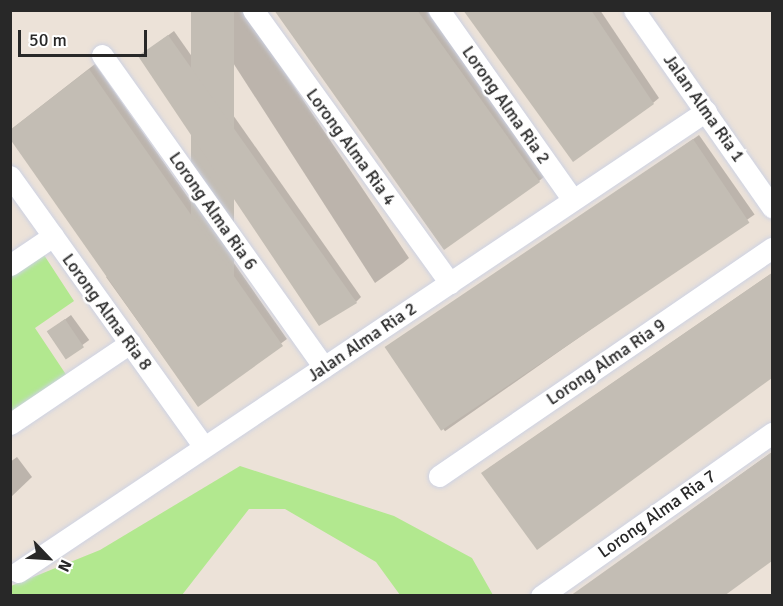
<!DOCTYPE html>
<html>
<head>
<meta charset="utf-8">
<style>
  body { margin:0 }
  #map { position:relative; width:783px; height:606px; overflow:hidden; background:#ece2d8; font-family:Signika,sans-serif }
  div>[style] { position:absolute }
  .green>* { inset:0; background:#b2e88f }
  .shadow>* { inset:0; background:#0003; transform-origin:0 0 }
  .building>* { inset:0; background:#c3bdb4; transform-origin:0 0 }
  .roads { filter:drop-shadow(0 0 2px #cdd2e3) drop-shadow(0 0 2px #cdd2e3) }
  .minor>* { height:21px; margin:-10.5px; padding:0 10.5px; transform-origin:10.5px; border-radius:10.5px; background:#fff }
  span { translate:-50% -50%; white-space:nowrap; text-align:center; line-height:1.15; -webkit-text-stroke:5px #fff; paint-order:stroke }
  .street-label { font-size:18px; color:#282828 }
  .frame { position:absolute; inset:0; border:12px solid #282828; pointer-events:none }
  .north { position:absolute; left:18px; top:528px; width:60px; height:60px; -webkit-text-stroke:4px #fff; paint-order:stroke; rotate:115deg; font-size:16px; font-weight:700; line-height:24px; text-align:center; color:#282828 }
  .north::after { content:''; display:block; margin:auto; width:21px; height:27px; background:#282828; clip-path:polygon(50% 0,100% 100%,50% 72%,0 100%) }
  .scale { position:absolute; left:18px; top:30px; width:129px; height:27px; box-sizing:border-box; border:3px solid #282828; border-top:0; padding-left:8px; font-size:18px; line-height:21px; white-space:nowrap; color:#282828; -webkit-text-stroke:4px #fff; paint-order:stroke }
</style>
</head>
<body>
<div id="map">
  <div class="green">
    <div style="clip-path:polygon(44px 255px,74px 301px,35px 328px,67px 376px,11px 414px,11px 277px)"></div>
    <div style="clip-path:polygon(240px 466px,394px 516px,472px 558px,493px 595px,400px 595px,376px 562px,285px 509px,249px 509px,182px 595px,11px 596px,11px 586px,100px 550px)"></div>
  </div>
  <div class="shadow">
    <div style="clip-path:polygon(199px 10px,243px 10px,409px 258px,403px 263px,375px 283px)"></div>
    <div style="clip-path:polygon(276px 10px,426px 10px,545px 176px,539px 181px)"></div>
    <div style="clip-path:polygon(464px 10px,600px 10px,659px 98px,653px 103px)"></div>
    <div style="clip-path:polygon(174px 31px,361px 297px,356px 302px,140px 56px)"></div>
    <div style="clip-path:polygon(95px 64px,287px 339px,198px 405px,106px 277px,109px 274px,13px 128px)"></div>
    <div style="left:699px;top:135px;width:97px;height:378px;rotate:55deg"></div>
    <div style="clip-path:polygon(772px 273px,772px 376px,538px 548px,489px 468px)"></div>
    <div style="left:71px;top:315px;width:31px;height:29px;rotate:54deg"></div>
    <div style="clip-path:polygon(772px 452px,772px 559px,721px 596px,580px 590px)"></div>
    <div style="clip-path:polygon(17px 457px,32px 477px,10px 498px,10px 462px)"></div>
  </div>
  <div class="building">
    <div style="left:191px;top:10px;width:43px;height:330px"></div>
    <div style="clip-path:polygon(274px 10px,417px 10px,540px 182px,444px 250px)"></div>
    <div style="clip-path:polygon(463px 10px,591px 10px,654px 104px,573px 162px)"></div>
    <div style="clip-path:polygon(168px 35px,357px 303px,319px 326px,138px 56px)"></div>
    <div style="clip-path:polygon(89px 69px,283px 346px,198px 407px,10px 139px,10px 130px)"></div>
    <div style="left:693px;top:139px;width:101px;height:372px;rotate:56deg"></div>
    <div style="clip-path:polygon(772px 273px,772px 378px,537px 550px,481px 473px)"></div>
    <div style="left:65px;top:319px;width:34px;height:22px;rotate:56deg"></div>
    <div style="clip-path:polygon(772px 452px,772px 561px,724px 596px,570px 596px)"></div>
  </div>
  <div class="roads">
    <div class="minor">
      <div style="left:253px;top:10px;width:337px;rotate:54.2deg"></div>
      <div style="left:439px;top:10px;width:232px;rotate:54.8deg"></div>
      <div style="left:634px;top:10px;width:241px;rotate:55deg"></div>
      <div style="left:102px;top:55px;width:383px;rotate:54.6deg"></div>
      <div style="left:10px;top:176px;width:333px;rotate:54.4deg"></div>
      <div style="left:10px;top:265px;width:52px;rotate:-34deg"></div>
      <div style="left:10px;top:424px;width:145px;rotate:-34deg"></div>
      <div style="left:439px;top:476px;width:404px;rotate:-34.4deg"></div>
      <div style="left:18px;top:572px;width:828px;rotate:-33.82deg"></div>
      <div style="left:541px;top:596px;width:283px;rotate:-35.2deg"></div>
    </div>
  </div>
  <div class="street-label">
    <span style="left:506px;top:105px;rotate:55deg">Lorong Alma Ria 2</span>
    <span style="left:704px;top:108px;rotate:55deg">Jalan Alma Ria 1</span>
    <span style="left:351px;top:147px;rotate:54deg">Lorong Alma Ria 4</span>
    <span style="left:213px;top:211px;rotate:55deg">Lorong Alma Ria 6</span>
    <span style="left:107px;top:312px;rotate:54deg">Lorong Alma Ria 8</span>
    <span style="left:362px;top:342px;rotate:-34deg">Jalan Alma Ria 2</span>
    <span style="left:606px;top:362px;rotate:-34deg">Lorong Alma Ria 9</span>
    <span style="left:657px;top:514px;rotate:-35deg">Lorong Alma Ria 7</span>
  </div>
  <div class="frame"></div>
  <div class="north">N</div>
  <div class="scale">50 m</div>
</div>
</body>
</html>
